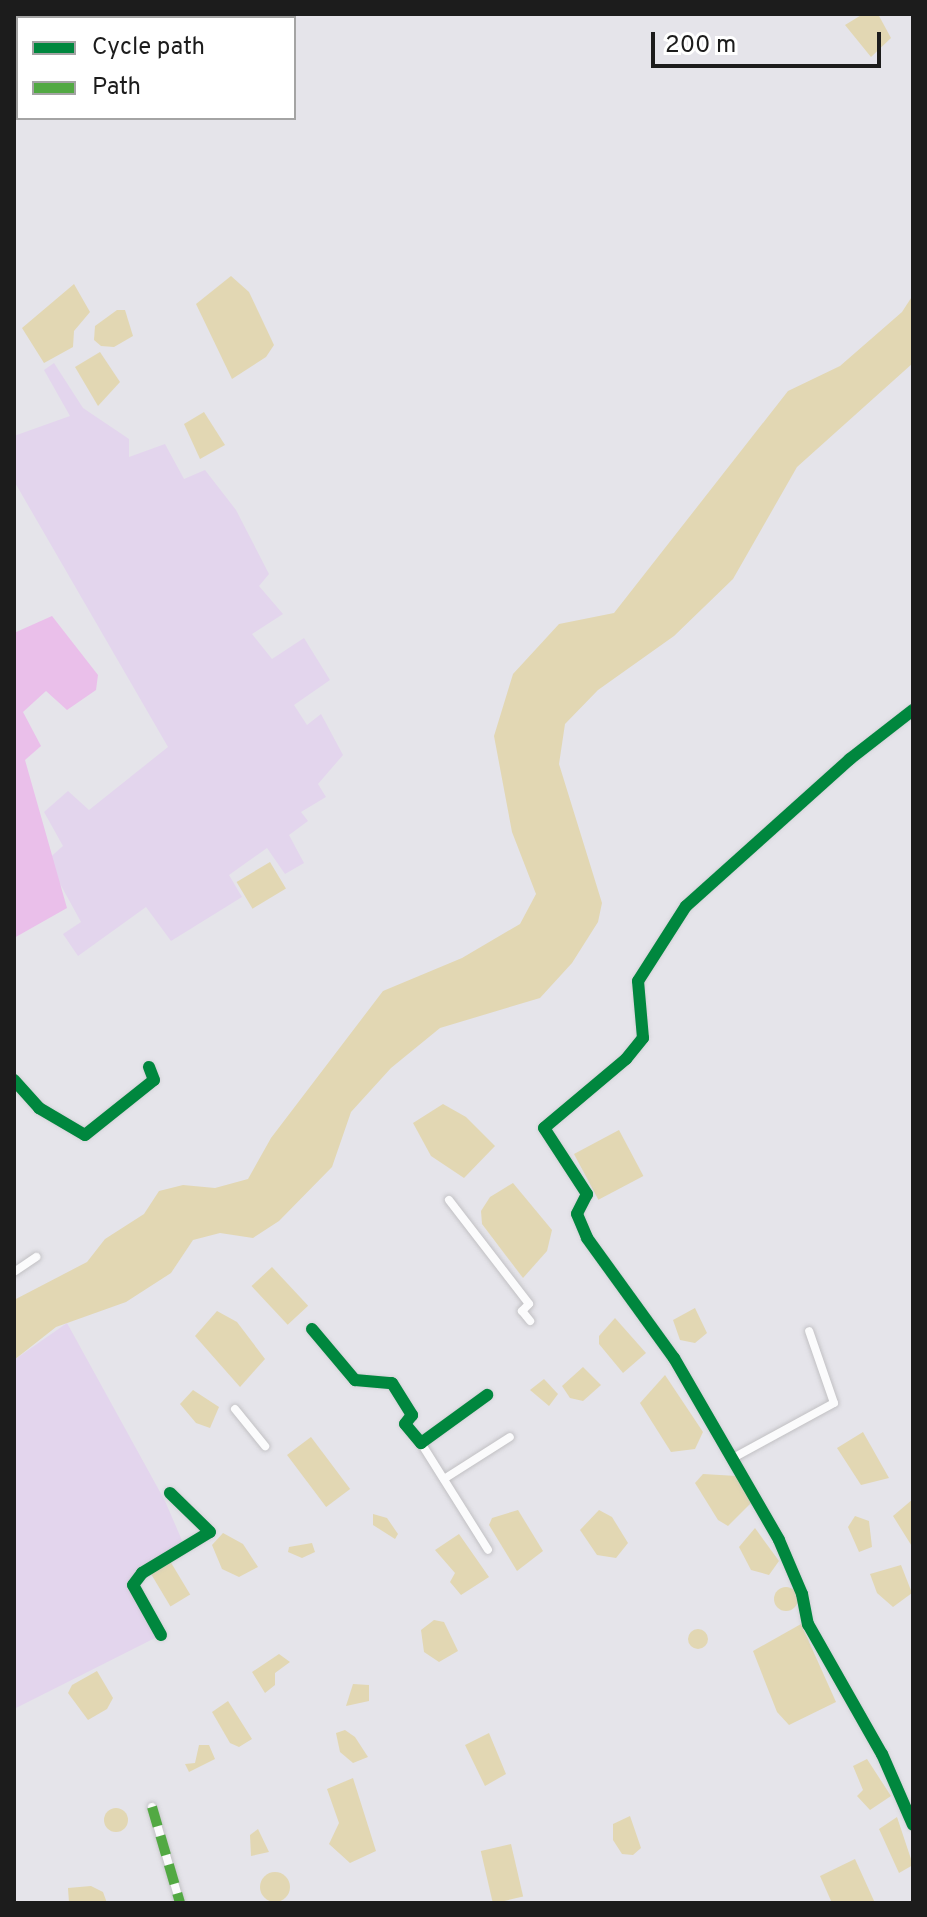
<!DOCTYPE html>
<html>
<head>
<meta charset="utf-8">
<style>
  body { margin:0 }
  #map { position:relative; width:927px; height:1917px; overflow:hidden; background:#e5e4ea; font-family:Overpass,sans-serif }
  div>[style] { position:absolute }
  .farmland>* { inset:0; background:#e3d5ed }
  .grass>* { inset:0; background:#eabfea }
  .water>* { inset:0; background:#e2d7b3; transform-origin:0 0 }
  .round { border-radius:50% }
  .roads { filter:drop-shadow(0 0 2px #c1c0c3) drop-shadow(0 0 2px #c1c0c3) }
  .street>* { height:8px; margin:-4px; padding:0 4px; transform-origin:4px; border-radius:4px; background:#fbfbfc }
  .quiet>* { height:10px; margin-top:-5px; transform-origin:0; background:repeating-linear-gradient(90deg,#52a943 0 20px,transparent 0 30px) }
  .cycleway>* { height:12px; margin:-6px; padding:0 6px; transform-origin:6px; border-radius:6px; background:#00873e }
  span { translate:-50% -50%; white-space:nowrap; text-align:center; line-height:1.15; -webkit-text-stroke:8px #fff; paint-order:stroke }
  .frame { position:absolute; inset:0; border:16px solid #1c1c1c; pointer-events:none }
  .legend { position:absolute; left:16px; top:16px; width:280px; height:104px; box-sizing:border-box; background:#fff; border:2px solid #a4a4a4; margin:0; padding:10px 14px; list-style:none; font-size:24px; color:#1c1c1c }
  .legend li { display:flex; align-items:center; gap:16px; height:40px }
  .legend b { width:40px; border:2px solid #a4a4a4 }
  .scale { position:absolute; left:651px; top:32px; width:230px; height:36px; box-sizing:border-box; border:4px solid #1c1c1c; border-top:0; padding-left:10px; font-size:24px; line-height:28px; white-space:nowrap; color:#1c1c1c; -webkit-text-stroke:6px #fff; paint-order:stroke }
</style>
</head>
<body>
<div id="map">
  <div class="farmland">
    <div style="clip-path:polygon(54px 363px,83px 408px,129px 439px,129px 457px,165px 444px,184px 479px,205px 470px,236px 510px,269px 574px,259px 586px,283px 614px,252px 634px,272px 659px,304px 638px,330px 680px,294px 705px,307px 725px,321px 714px,343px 755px,318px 784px,326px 797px,301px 812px,308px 821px,289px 835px,304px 863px,285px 874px,267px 848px,229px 875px,242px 897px,171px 941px,146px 907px,78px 956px,63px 934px,81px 922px,47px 860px,63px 846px,44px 812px,68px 791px,89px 810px,168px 747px,14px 481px,14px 436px,70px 416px,44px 370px)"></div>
    <div style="clip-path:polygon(67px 1323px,165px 1501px,184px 1545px,133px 1585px,161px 1635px,14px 1709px,14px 1360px)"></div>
  </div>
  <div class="grass">
    <div style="clip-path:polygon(52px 616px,98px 675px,96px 690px,67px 710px,46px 691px,23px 712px,41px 746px,25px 760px,67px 908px,14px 938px,14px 633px)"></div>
  </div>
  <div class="water">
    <div style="clip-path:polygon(863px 14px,878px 14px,891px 38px,871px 57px,845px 25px)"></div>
    <div style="clip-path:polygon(231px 276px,249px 292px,274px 345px,266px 357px,232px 379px,196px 304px)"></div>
    <div style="clip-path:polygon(74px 284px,90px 312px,74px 331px,73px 347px,44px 363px,22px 328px)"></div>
    <div style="clip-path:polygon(913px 295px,913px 363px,797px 467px,733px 579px,674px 636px,598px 690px,565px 724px,559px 764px,602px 903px,598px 922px,572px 963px,540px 998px,440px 1028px,391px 1068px,351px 1112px,332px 1167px,279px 1221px,253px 1238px,220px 1233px,193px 1240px,171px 1273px,126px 1302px,56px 1327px,14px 1360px,14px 1300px,87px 1262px,105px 1239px,144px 1214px,159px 1191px,183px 1185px,215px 1188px,248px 1179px,271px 1138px,383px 991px,462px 958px,520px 924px,536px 894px,512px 832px,494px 736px,513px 674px,559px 624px,614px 613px,788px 391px,840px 366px,902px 312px)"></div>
    <div style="clip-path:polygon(117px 310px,125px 310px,133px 336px,114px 347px,101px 346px,94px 340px,95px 326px)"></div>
    <div style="clip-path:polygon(100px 352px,120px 382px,98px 406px,75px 367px)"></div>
    <div style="clip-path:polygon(204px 412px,225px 445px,200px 459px,184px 424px)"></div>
    <div style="left:270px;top:862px;width:31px;height:39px;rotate:59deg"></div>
    <div style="clip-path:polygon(443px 1104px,466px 1117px,495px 1146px,464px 1178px,431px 1156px,413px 1123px)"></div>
    <div style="left:619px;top:1130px;width:52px;height:51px;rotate:62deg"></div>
    <div style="clip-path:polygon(513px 1183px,552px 1230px,547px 1251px,523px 1278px,482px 1224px,481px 1211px,490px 1197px)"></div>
    <div style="left:272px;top:1267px;width:53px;height:28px;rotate:47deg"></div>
    <div style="clip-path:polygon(695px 1308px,707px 1333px,695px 1343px,680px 1340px,673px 1320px)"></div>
    <div style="clip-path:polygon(217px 1311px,237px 1322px,265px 1359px,240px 1387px,195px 1336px)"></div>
    <div style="clip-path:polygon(615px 1318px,646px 1353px,623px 1373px,599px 1344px,599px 1336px)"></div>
    <div style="clip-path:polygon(583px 1367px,601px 1385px,583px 1401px,570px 1398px,562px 1386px)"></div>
    <div style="clip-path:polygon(665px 1375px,703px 1432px,695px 1449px,671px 1452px,640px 1403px)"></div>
    <div style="clip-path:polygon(544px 1379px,558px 1394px,549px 1406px,530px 1390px)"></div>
    <div style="clip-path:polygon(193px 1390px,219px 1407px,210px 1428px,196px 1423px,180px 1404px)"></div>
    <div style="clip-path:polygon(863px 1432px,889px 1478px,861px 1485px,837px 1448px)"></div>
    <div style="left:311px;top:1437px;width:65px;height:30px;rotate:53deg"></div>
    <div style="clip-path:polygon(703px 1474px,737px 1476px,751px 1503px,728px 1526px,718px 1520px,695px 1483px)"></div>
    <div style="clip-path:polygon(913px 1499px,913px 1548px,893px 1516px)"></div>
    <div style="clip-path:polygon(518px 1510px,543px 1551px,517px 1571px,489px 1525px,492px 1518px)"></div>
    <div style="clip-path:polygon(599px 1510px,612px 1517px,628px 1543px,616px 1558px,597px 1555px,580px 1530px)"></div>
    <div style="clip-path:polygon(373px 1514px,387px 1518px,398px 1534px,395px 1539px,373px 1525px)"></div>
    <div style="clip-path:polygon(855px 1516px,869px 1521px,872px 1547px,859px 1552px,848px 1527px)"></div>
    <div style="clip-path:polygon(755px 1528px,779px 1561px,769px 1575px,751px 1570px,739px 1547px)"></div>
    <div style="clip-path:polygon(223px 1533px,243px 1544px,258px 1567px,239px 1577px,222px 1569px,212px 1545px)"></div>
    <div style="clip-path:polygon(459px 1534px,489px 1577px,461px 1595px,450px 1582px,455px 1573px,435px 1550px)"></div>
    <div style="clip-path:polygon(312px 1543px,315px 1552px,302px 1558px,288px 1552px,289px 1547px)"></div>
    <div style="left:167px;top:1556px;width:45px;height:23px;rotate:59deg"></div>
    <div style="clip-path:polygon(901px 1565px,912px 1593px,893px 1607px,877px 1593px,870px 1574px)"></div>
    <div class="round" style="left:774px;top:1587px;width:24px;height:24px"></div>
    <div style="clip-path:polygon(434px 1620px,444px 1622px,458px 1651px,439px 1662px,424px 1652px,421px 1630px)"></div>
    <div style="clip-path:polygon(801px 1624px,836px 1702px,789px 1725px,777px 1712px,753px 1651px)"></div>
    <div class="round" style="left:688px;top:1629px;width:20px;height:20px"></div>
    <div style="clip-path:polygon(279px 1654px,290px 1662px,275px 1673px,275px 1685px,265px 1693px,252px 1672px)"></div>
    <div style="clip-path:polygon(97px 1671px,113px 1698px,107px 1709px,88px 1720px,68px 1693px,72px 1685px)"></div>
    <div style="clip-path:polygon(353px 1684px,369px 1685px,369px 1701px,346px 1706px)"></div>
    <div style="clip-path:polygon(228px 1701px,252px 1739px,239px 1747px,230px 1743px,212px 1712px)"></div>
    <div style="clip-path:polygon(345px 1730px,355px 1737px,368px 1757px,353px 1763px,340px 1752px,336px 1733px)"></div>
    <div style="clip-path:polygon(489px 1733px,506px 1774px,485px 1786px,465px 1745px)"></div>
    <div style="clip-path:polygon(199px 1745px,209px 1745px,215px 1759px,189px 1772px,185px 1764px,195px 1763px)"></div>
    <div style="clip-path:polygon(867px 1759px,891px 1796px,870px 1810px,857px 1796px,863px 1790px,853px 1766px)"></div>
    <div style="clip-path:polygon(353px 1778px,376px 1851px,350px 1863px,329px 1844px,339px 1823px,327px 1789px)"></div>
    <div class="round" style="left:104px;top:1808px;width:24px;height:24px"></div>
    <div style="clip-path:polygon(630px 1816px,641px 1848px,633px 1855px,622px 1854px,613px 1840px,613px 1824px)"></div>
    <div style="clip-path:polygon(897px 1817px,913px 1865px,899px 1873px,879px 1829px)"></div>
    <div style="clip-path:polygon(258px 1829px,269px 1852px,251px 1856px,250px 1835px)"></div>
    <div style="left:511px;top:1844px;width:54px;height:31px;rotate:77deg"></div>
    <div style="clip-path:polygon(855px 1859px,875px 1903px,832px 1903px,820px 1876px)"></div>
    <div class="round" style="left:260px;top:1872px;width:30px;height:30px"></div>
    <div style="clip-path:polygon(91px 1886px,103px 1892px,107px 1903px,69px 1903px,68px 1888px)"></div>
  </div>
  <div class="roads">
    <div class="street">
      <div style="left:42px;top:14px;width:4px;rotate:63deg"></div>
      <div style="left:14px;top:67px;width:5px;rotate:-37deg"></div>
      <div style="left:913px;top:710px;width:80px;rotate:142.1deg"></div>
      <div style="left:850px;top:759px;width:220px;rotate:138.1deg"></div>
      <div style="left:686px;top:906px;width:89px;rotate:122.6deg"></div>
      <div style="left:638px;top:981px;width:57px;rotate:85deg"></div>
      <div style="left:643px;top:1038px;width:27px;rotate:129deg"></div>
      <div style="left:626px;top:1059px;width:107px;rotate:139.9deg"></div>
      <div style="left:544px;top:1128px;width:79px;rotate:56.9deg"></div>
      <div style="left:587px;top:1194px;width:22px;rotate:117deg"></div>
      <div style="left:577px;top:1214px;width:26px;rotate:67deg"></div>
      <div style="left:587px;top:1238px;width:148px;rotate:54.1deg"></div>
      <div style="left:674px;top:1358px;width:210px;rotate:60deg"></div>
      <div style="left:779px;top:1540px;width:59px;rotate:66.9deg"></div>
      <div style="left:802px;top:1594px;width:31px;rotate:79deg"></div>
      <div style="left:808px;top:1624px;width:150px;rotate:60.4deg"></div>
      <div style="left:882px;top:1754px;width:77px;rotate:66.4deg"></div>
      <div style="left:14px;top:1080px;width:38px;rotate:48deg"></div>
      <div style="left:39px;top:1108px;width:53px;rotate:30.4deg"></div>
      <div style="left:85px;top:1135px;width:88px;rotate:-38.6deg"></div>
      <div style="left:154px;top:1080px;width:14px;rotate:-111deg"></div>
      <div style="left:449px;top:1200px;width:131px;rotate:52.4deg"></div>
      <div style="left:529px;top:1304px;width:10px;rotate:135deg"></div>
      <div style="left:522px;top:1311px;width:13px;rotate:51deg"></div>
      <div style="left:14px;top:1272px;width:27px;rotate:-34deg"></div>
      <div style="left:312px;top:1329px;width:67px;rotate:49.9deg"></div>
      <div style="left:355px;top:1380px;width:37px;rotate:5deg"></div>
      <div style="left:392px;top:1383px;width:38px;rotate:58deg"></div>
      <div style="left:412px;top:1415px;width:11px;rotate:128deg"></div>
      <div style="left:405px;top:1424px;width:25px;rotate:50deg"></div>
      <div style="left:421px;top:1443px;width:82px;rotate:-36deg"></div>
      <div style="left:235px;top:1409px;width:48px;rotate:51deg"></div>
      <div style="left:421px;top:1443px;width:126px;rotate:57.9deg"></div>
      <div style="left:733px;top:1458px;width:115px;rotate:-28.6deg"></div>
      <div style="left:834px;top:1403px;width:76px;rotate:-109.1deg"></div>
      <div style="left:444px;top:1479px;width:78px;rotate:-32.5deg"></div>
      <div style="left:161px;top:1635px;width:57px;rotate:-119.2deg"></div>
      <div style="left:133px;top:1585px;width:15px;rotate:-53deg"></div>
      <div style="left:142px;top:1573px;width:79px;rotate:-31.1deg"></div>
      <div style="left:210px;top:1532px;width:56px;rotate:-135.7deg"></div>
      <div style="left:152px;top:1807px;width:100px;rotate:73.7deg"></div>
    </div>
  </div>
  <div class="quiet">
    <div style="left:42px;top:14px;width:4px;rotate:63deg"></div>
    <div style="left:14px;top:67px;width:5px;rotate:-37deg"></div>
    <div style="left:152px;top:1807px;width:100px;rotate:73.7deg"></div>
  </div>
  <div class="cycleway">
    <div style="left:913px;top:710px;width:80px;rotate:142.1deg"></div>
    <div style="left:850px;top:759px;width:220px;rotate:138.1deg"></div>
    <div style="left:686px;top:906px;width:89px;rotate:122.6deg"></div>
    <div style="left:638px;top:981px;width:57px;rotate:85deg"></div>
    <div style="left:643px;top:1038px;width:27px;rotate:129deg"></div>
    <div style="left:626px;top:1059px;width:107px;rotate:139.9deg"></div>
    <div style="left:544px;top:1128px;width:79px;rotate:56.9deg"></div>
    <div style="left:587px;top:1194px;width:22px;rotate:117deg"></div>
    <div style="left:577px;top:1214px;width:26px;rotate:67deg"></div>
    <div style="left:587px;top:1238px;width:148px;rotate:54.1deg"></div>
    <div style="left:674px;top:1358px;width:210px;rotate:60deg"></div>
    <div style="left:779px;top:1540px;width:59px;rotate:66.9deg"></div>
    <div style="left:802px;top:1594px;width:31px;rotate:79deg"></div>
    <div style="left:808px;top:1624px;width:150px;rotate:60.4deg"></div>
    <div style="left:882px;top:1754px;width:77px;rotate:66.4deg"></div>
    <div style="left:14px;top:1080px;width:38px;rotate:48deg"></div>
    <div style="left:39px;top:1108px;width:53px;rotate:30.4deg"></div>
    <div style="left:85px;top:1135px;width:88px;rotate:-38.6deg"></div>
    <div style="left:154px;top:1080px;width:14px;rotate:-111deg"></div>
    <div style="left:312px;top:1329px;width:67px;rotate:49.9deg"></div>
    <div style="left:355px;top:1380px;width:37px;rotate:5deg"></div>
    <div style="left:392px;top:1383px;width:38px;rotate:58deg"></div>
    <div style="left:412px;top:1415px;width:11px;rotate:128deg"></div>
    <div style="left:405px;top:1424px;width:25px;rotate:50deg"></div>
    <div style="left:421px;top:1443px;width:82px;rotate:-36deg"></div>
    <div style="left:161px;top:1635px;width:57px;rotate:-119.2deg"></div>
    <div style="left:133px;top:1585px;width:15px;rotate:-53deg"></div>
    <div style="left:142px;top:1573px;width:79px;rotate:-31.1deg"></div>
    <div style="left:210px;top:1532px;width:56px;rotate:-135.7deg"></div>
  </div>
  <div class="frame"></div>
  <ul class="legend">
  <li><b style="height:10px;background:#00873e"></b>Cycle path</li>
  <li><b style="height:10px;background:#52a943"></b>Path</li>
  </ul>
  <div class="scale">200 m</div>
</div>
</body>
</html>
